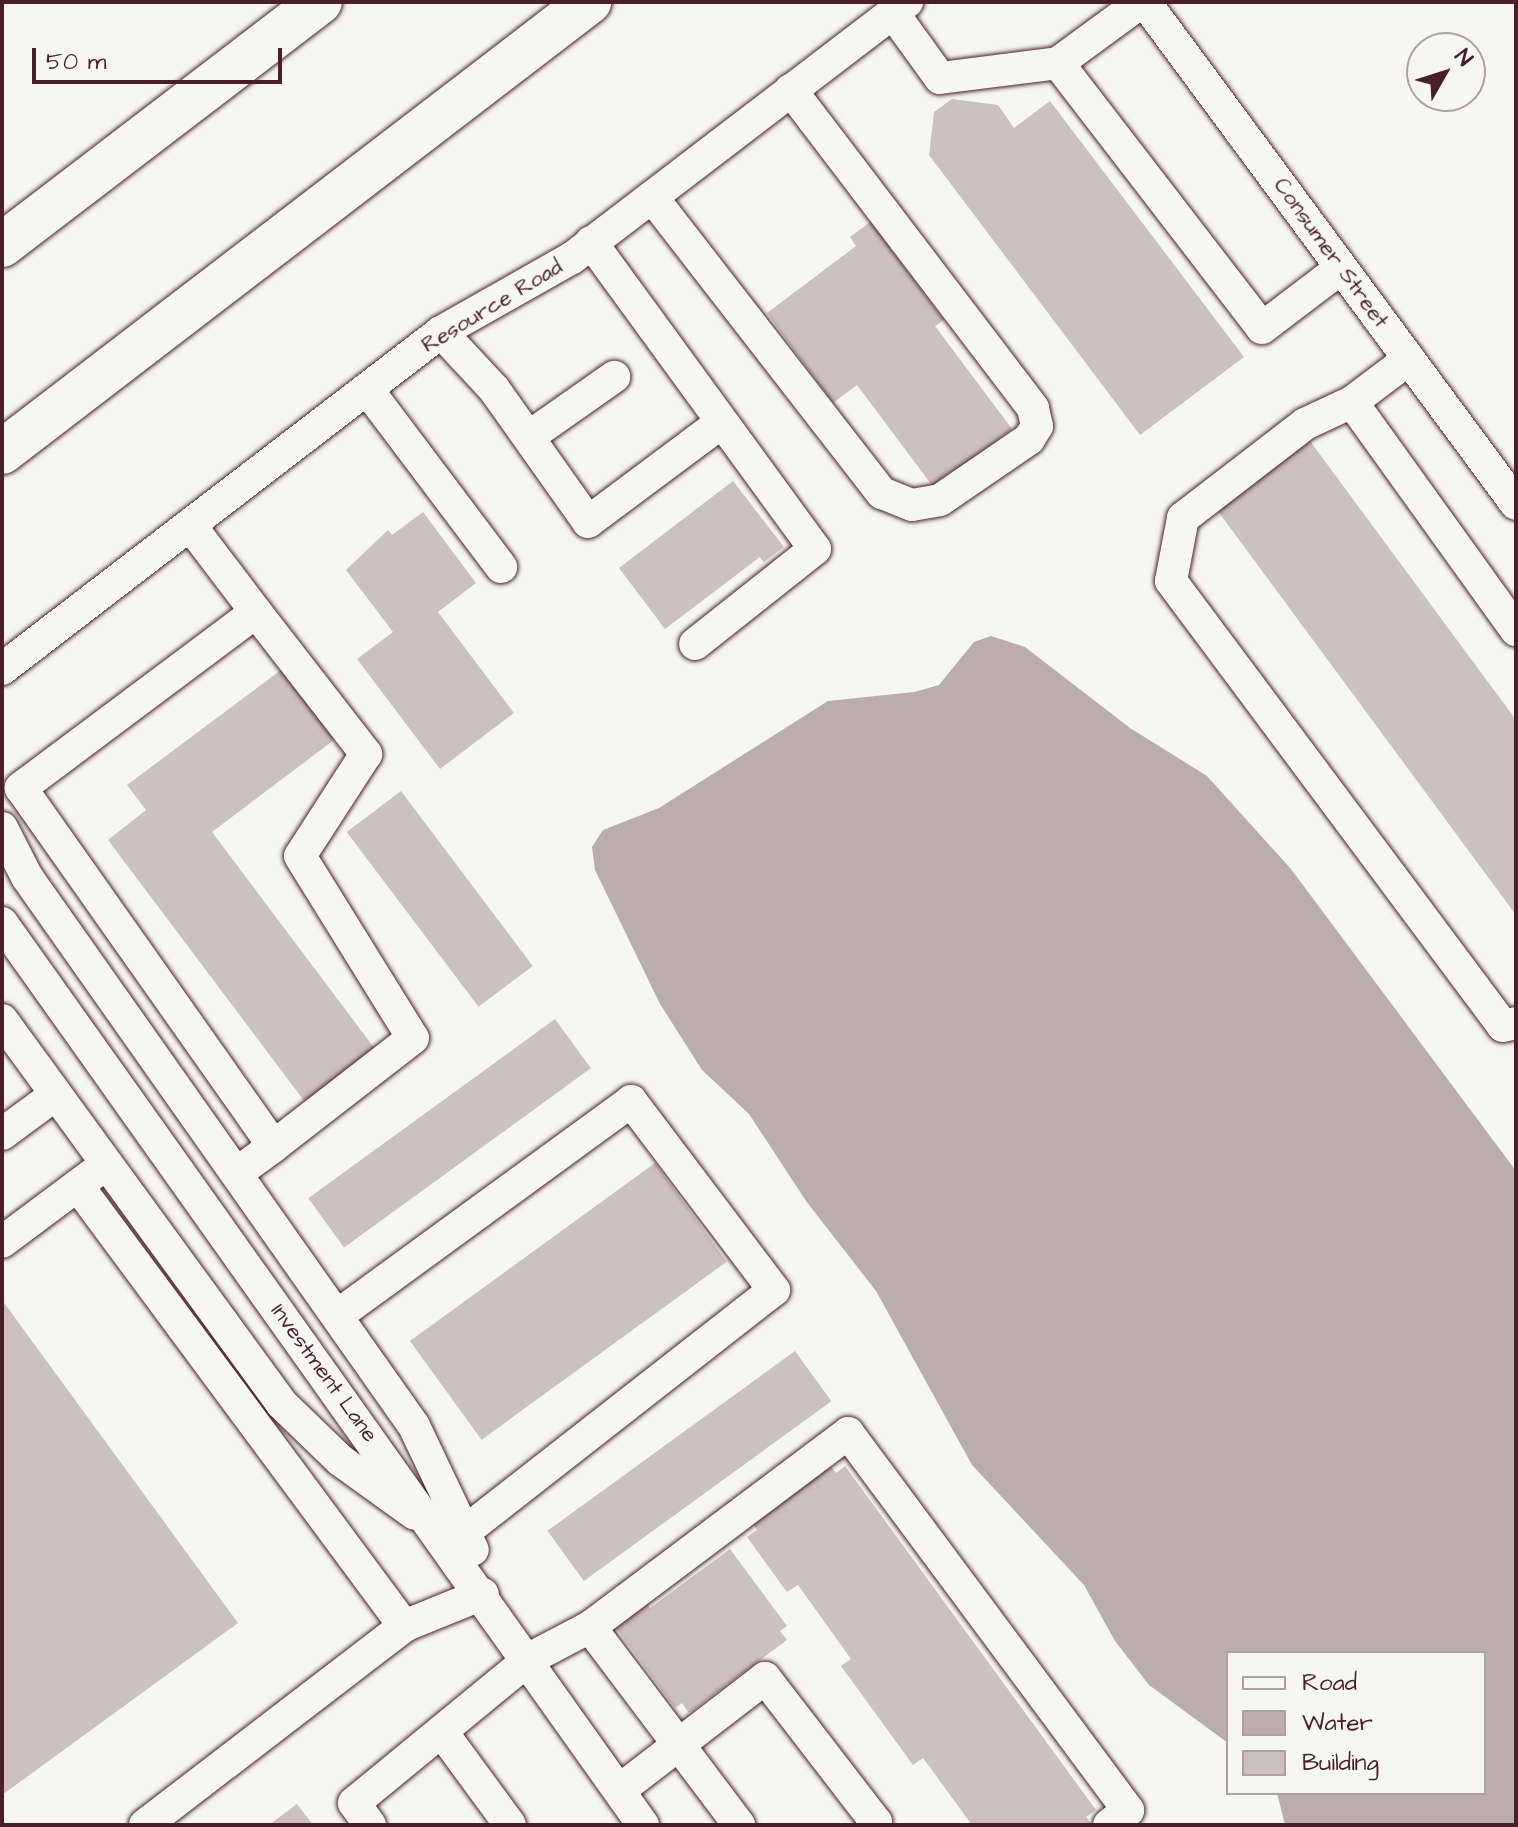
<!DOCTYPE html>
<html>
<head>
<meta charset="utf-8">
<style>
  body { margin:0 }
  #map { position:relative; width:1518px; height:1827px; overflow:hidden; background:#f6f6f2; font-family:"Architects Daughter",sans-serif }
  div>[style] { position:absolute }
  .water>* { inset:0; background:#bbadae }
  .building>* { inset:0; background:#ccc1c0; transform-origin:0 0 }
  .roads { filter:drop-shadow(0 0 2px #4a1f2b) drop-shadow(0 0 2px #4a1f2b) }
  .minor>* { height:32px; margin:-16px; padding:0 16px; transform-origin:16px; border-radius:16px; background:#f6f6f2 }
  .highway>* { height:44px; margin:-22px; padding:0 22px; transform-origin:22px; border-radius:22px; background:#f6f6f2 }
  span { translate:-50% -50%; white-space:nowrap; text-align:center; line-height:1.15; -webkit-text-stroke:7px #f6f6f2; paint-order:stroke }
  .street-label { font-size:22px; color:#4a1f2b }
  .frame { position:absolute; inset:0; border:4px solid #4a1f2b; pointer-events:none }
  .legend { position:absolute; left:1226px; top:1651px; width:260px; height:144px; box-sizing:border-box; background:#f6f6f2; border:2px solid #b1a0a2; margin:0; padding:10px 14px; list-style:none; font-size:24px; color:#4a1f2b }
  .legend li { display:flex; align-items:center; gap:16px; height:40px }
  .legend b { width:40px; border:2px solid #b1a0a2 }
  .north { position:absolute; left:1406px; top:32px; width:80px; height:80px; box-sizing:border-box; background:#f6f6f2; border:2px solid #b1a0a2; border-radius:50%; rotate:51deg; font-size:22px; font-weight:700; line-height:32px; text-align:center; color:#4a1f2b }
  .north::after { content:''; display:block; margin:auto; width:28px; height:36px; background:#4a1f2b; clip-path:polygon(50% 0,100% 100%,50% 72%,0 100%) }
  .scale { position:absolute; left:32px; top:48px; width:250px; height:36px; box-sizing:border-box; border:4px solid #4a1f2b; border-top:0; padding-left:10px; font-size:24px; line-height:28px; white-space:nowrap; color:#4a1f2b; -webkit-text-stroke:6px #f6f6f2; paint-order:stroke }
</style>
</head>
<body>
<div id="map">
  <div class="water">
    <div style="clip-path:polygon(991px 636px,1025px 647px,1130px 728px,1207px 776px,1291px 869px,1516px 1171px,1516px 1825px,1285px 1825px,1277px 1793px,1484px 1793px,1484px 1653px,1228px 1653px,1228px 1743px,1149px 1685px,1115px 1641px,1084px 1585px,972px 1465px,876px 1291px,806px 1201px,749px 1114px,702px 1070px,660px 1004px,595px 870px,592px 847px,603px 830px,659px 808px,828px 701px,914px 692px,939px 685px,974px 642px)"></div>
  </div>
  <div class="building">
    <div style="clip-path:polygon(952px 99px,998px 105px,1014px 128px,1050px 101px,1244px 357px,1140px 435px,929px 155px,934px 112px)"></div>
    <div style="clip-path:polygon(877px 217px,896px 242px,890px 248px,944px 320px,935px 326px,1012px 429px,934px 488px,857px 385px,833px 403px,767px 313px,856px 246px,850px 237px)"></div>
    <div style="clip-path:polygon(1310px 441px,1516px 720px,1516px 915px,1217px 510px)"></div>
    <div style="clip-path:polygon(733px 481px,784px 547px,764px 562px,760px 557px,665px 629px,619px 568px)"></div>
    <div style="clip-path:polygon(423px 512px,476px 583px,438px 612px,514px 713px,440px 769px,357px 659px,393px 632px,346px 570px,388px 530px,392px 535px)"></div>
    <div style="clip-path:polygon(289px 664px,342px 734px,212px 832px,375px 1049px,305px 1102px,108px 840px,146px 810px,127px 785px)"></div>
    <div style="left:401px;top:791px;width:219px;height:68px;rotate:53deg"></div>
    <div style="left:555px;top:1019px;width:61px;height:305px;rotate:54deg"></div>
    <div style="left:655px;top:1163px;width:122px;height:303px;rotate:54deg"></div>
    <div style="clip-path:polygon(2px 1300px,238px 1623px,2px 1795px)"></div>
    <div style="left:795px;top:1351px;width:62px;height:306px;rotate:54deg"></div>
    <div style="clip-path:polygon(829px 1464px,836px 1473px,845px 1466px,1096px 1810px,1086px 1817px,1092px 1825px,972px 1825px,923px 1758px,913px 1765px,841px 1666px,851px 1659px,798px 1585px,787px 1592px,747px 1537px,757px 1530px,751px 1521px)"></div>
    <div style="clip-path:polygon(730px 1549px,787px 1626px,780px 1631px,787px 1640px,689px 1713px,682px 1703px,675px 1708px,614px 1625px,646px 1601px,650px 1608px)"></div>
    <div style="clip-path:polygon(297px 1804px,313px 1825px,269px 1825px)"></div>
  </div>
  <div class="roads">
    <div class="minor">
      <div style="left:1145px;top:2px;width:624px;rotate:53.53deg"></div>
      <div style="left:893px;top:13px;width:80px;rotate:54.1deg"></div>
      <div style="left:940px;top:78px;width:119px;rotate:-7.2deg"></div>
      <div style="left:1058px;top:63px;width:334px;rotate:52.4deg"></div>
      <div style="left:1262px;top:328px;width:99px;rotate:-37.2deg"></div>
      <div style="left:1058px;top:63px;width:103px;rotate:-36.3deg"></div>
      <div style="left:652px;top:197px;width:375px;rotate:52.2deg"></div>
      <div style="left:882px;top:493px;width:32px;rotate:22deg"></div>
      <div style="left:912px;top:505px;width:28px;rotate:-10deg"></div>
      <div style="left:940px;top:500px;width:108px;rotate:-34.4deg"></div>
      <div style="left:1029px;top:439px;width:15px;rotate:-58deg"></div>
      <div style="left:1037px;top:426px;width:18px;rotate:-103deg"></div>
      <div style="left:1033px;top:408px;width:400px;rotate:-127.3deg"></div>
      <div style="left:591px;top:242px;width:380px;rotate:53.9deg"></div>
      <div style="left:815px;top:549px;width:153px;rotate:141.6deg"></div>
      <div style="left:441px;top:332px;width:78px;rotate:47.1deg"></div>
      <div style="left:494px;top:389px;width:163px;rotate:54.7deg"></div>
      <div style="left:588px;top:522px;width:167px;rotate:-36.7deg"></div>
      <div style="left:1409px;top:359px;width:71px;rotate:143deg"></div>
      <div style="left:1352px;top:402px;width:281px;rotate:54.3deg"></div>
      <div style="left:367px;top:389px;width:223px;rotate:53deg"></div>
      <div style="left:1352px;top:402px;width:52px;rotate:154.9deg"></div>
      <div style="left:1305px;top:424px;width:154px;rotate:142.4deg"></div>
      <div style="left:1183px;top:518px;width:64px;rotate:100.8deg"></div>
      <div style="left:1171px;top:581px;width:555px;rotate:53.27deg"></div>
      <div style="left:1503px;top:1026px;width:13px;rotate:-13deg"></div>
      <div style="left:530px;top:436px;width:103px;rotate:-35.1deg"></div>
      <div style="left:190px;top:525px;width:109px;rotate:52.8deg"></div>
      <div style="left:256px;top:612px;width:294px;rotate:143.2deg"></div>
      <div style="left:21px;top:788px;width:438px;rotate:54.8deg"></div>
      <div style="left:274px;top:1146px;width:46px;rotate:143.9deg"></div>
      <div style="left:256px;top:612px;width:180px;rotate:52.2deg"></div>
      <div style="left:366px;top:754px;width:121px;rotate:122.9deg"></div>
      <div style="left:300px;top:856px;width:214px;rotate:58.2deg"></div>
      <div style="left:413px;top:1038px;width:176px;rotate:142.2deg"></div>
      <div style="left:2px;top:669px;width:553px;rotate:-37.51deg"></div>
      <div style="left:441px;top:332px;width:150px;rotate:-29.5deg"></div>
      <div style="left:572px;top:258px;width:422px;rotate:-37.4deg"></div>
      <div style="left:2px;top:828px;width:55px;rotate:63deg"></div>
      <div style="left:27px;top:877px;width:672px;rotate:54.82deg"></div>
      <div style="left:414px;top:1426px;width:137px;rotate:64.6deg"></div>
      <div style="left:2px;top:923px;width:1107px;rotate:54.6deg"></div>
      <div style="left:2px;top:1020px;width:474px;rotate:53.9deg"></div>
      <div style="left:281px;top:1403px;width:82px;rotate:44deg"></div>
      <div style="left:340px;top:1460px;width:92px;rotate:35.8deg"></div>
      <div style="left:2px;top:1134px;width:66px;rotate:-36.3deg"></div>
      <div style="left:78px;top:1186px;width:548px;rotate:53.46deg"></div>
      <div style="left:404px;top:1626px;width:85px;rotate:-22.1deg"></div>
      <div style="left:2px;top:1242px;width:114px;rotate:-36.8deg"></div>
      <div style="left:338px;top:1315px;width:363px;rotate:-36.1deg"></div>
      <div style="left:631px;top:1101px;width:237px;rotate:52.9deg"></div>
      <div style="left:774px;top:1290px;width:392px;rotate:142deg"></div>
      <div style="left:590px;top:1627px;width:323px;rotate:-36.9deg"></div>
      <div style="left:848px;top:1433px;width:470px;rotate:53.4deg"></div>
      <div style="left:1128px;top:1810px;width:24px;rotate:142deg"></div>
      <div style="left:442px;top:1732px;width:115px;rotate:53.8deg"></div>
      <div style="left:621px;top:1789px;width:182px;rotate:-37.6deg"></div>
      <div style="left:765px;top:1678px;width:182px;rotate:52.4deg"></div>
      <div style="left:876px;top:1822px;width:5px;rotate:143deg"></div>
      <div style="left:145px;top:1825px;width:327px;rotate:-37.5deg"></div>
      <div style="left:370px;top:1825px;width:27px;rotate:-126deg"></div>
      <div style="left:354px;top:1803px;width:227px;rotate:-39.4deg"></div>
      <div style="left:529px;top:1659px;width:69px;rotate:-27.7deg"></div>
      <div style="left:590px;top:1627px;width:248px;rotate:53deg"></div>
    </div>
    <div class="highway">
      <div style="left:2px;top:245px;width:400px;rotate:-37.4deg"></div>
      <div style="left:2px;top:452px;width:740px;rotate:-37.47deg"></div>
    </div>
  </div>
  <div class="street-label">
    <span style="left:1331px;top:253px;rotate:54deg">Consumer Street</span>
    <span style="left:492px;top:306px;rotate:-31deg">Resource Road</span>
    <span style="left:324px;top:1373px;rotate:54deg">Investment Lane</span>
  </div>
  <div class="frame"></div>
  <ul class="legend">
  <li><b style="height:10px;background:#f6f6f2"></b>Road</li>
  <li><b style="height:22px;background:#bbadae"></b>Water</li>
  <li><b style="height:22px;background:#ccc1c0"></b>Building</li>
  </ul>
  <div class="north">N</div>
  <div class="scale">50 m</div>
</div>
</body>
</html>
